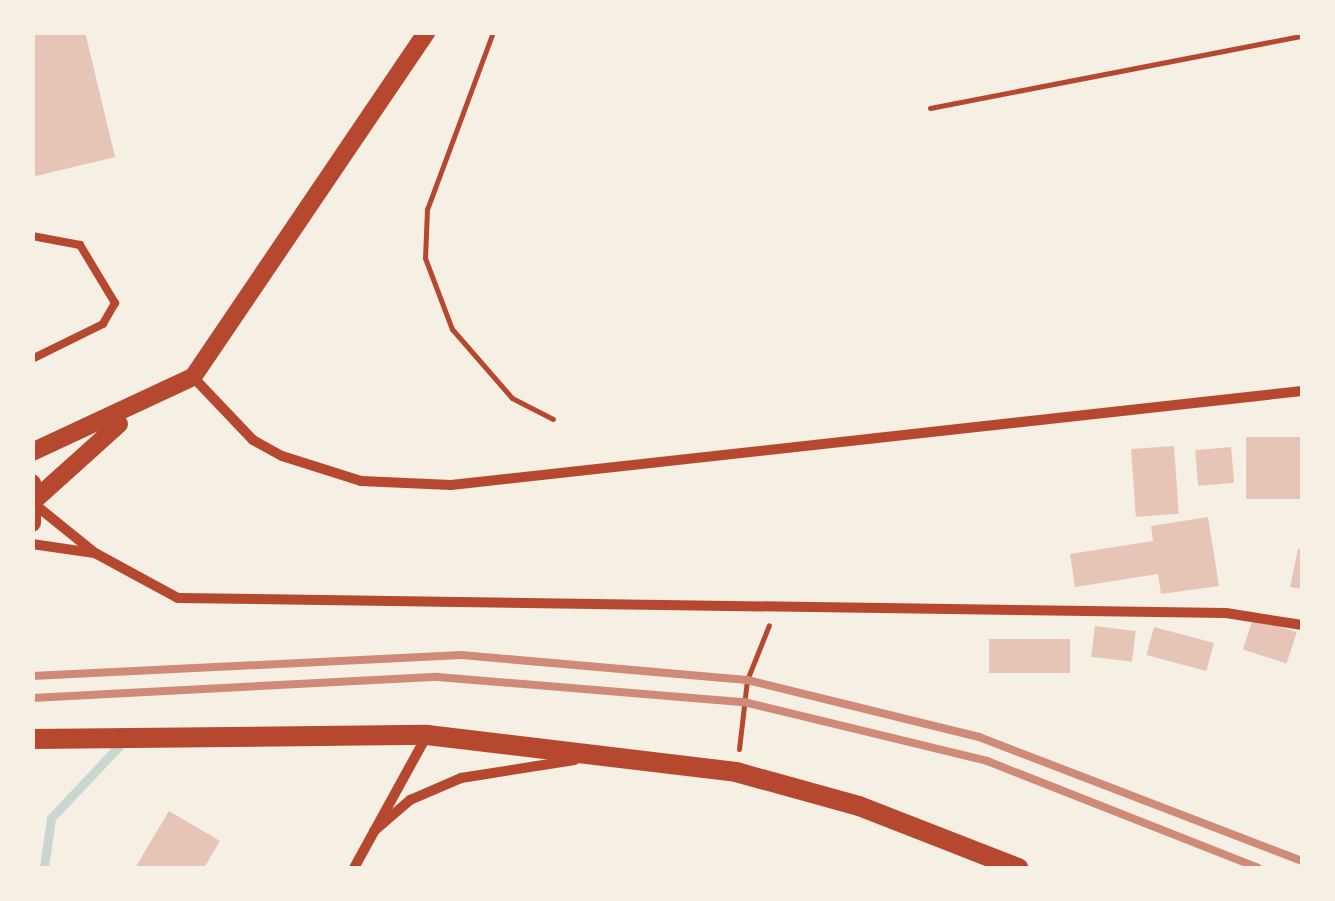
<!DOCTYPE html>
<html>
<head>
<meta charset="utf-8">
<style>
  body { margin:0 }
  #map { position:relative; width:1335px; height:901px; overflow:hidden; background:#f6efe4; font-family:"Roboto Condensed",sans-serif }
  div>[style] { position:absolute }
  .stream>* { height:9px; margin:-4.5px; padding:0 4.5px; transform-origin:4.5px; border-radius:4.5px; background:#c9d6d2 }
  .building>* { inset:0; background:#e6c5b7; transform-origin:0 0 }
  .path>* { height:5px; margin:-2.5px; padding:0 2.5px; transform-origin:2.5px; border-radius:2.5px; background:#b5482f }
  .service>* { height:8px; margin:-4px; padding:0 4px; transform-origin:4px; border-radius:4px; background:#b5482f }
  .minor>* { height:10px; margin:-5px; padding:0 5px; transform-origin:5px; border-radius:5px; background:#b5482f }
  .tertiary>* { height:18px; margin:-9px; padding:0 9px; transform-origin:9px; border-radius:9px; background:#b5482f }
  .secondary>* { height:20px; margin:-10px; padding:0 10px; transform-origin:10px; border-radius:10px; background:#b5482f }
  .rail>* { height:8px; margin:-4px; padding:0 4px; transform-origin:4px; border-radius:4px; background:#cf8b77 }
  span { translate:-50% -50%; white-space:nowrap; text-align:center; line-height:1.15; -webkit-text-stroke:10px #f6efe4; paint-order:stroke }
  .frame { position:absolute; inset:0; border:35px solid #f6efe4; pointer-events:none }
</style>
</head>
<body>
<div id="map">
  <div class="stream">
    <div style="left:44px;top:868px;width:50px;rotate:-82deg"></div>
    <div style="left:51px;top:818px;width:103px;rotate:-46.6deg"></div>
  </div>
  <div class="building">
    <div style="clip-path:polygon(32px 32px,85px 32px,115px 157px,32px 177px)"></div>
    <div style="left:1302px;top:437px;width:62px;height:56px;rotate:90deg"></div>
    <div style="left:1174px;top:446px;width:68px;height:43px;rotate:86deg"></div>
    <div style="left:1231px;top:447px;width:36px;height:36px;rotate:85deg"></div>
    <div style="clip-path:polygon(1208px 517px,1219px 586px,1161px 594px,1158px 574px,1075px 587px,1070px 554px,1153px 541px,1151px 526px)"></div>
    <div style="clip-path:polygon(1298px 549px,1302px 550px,1302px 589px,1290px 587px)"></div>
    <div style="left:1253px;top:618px;width:46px;height:33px;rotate:18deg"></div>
    <div style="left:1095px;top:626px;width:41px;height:31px;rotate:7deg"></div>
    <div style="left:1154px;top:627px;width:62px;height:29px;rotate:15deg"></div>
    <div style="left:1070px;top:639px;width:34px;height:81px;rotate:90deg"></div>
    <div style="clip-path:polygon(169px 811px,220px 841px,204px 868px,135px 868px)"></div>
  </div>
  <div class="path">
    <div style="left:493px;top:32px;width:189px;rotate:110.4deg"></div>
    <div style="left:427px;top:209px;width:49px;rotate:92.3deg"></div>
    <div style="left:425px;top:258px;width:76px;rotate:69.2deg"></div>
    <div style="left:452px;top:329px;width:91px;rotate:49deg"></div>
    <div style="left:512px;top:398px;width:46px;rotate:27.1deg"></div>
    <div style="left:930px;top:108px;width:379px;rotate:-11deg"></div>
    <div style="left:739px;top:749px;width:69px;rotate:-83.4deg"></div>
    <div style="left:747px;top:680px;width:59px;rotate:-68.2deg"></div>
  </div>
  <div class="service">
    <div style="left:32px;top:236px;width:49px;rotate:10.6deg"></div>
    <div style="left:80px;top:245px;width:68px;rotate:58.9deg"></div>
    <div style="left:115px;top:303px;width:24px;rotate:120deg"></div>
    <div style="left:103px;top:324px;width:79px;rotate:153.8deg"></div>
  </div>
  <div class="minor">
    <div style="left:193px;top:377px;width:87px;rotate:46.4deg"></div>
    <div style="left:253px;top:440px;width:33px;rotate:29deg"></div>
    <div style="left:282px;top:456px;width:83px;rotate:17.6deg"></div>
    <div style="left:361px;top:481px;width:90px;rotate:2.5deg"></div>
    <div style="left:451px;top:485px;width:856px;rotate:-6.3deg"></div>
    <div style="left:38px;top:507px;width:73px;rotate:38.9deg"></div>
    <div style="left:95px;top:553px;width:94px;rotate:28.5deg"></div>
    <div style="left:178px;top:598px;width:1048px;rotate:0.82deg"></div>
    <div style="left:1226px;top:613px;width:77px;rotate:9deg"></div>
    <div style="left:32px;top:544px;width:63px;rotate:8.3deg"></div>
    <div style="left:374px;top:831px;width:48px;rotate:-40.7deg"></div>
    <div style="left:410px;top:800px;width:56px;rotate:-23.3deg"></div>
    <div style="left:461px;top:778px;width:115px;rotate:-9deg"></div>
    <div style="left:354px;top:868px;width:152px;rotate:-61.2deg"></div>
  </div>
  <div class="tertiary">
    <div style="left:32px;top:452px;width:178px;rotate:-25deg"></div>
    <div style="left:193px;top:377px;width:417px;rotate:-55.9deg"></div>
    <div style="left:32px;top:483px;width:40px;rotate:90deg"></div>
    <div style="left:38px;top:497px;width:109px;rotate:-42deg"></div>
  </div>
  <div class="secondary">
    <div style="left:32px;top:739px;width:395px;rotate:-0.6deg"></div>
    <div style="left:427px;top:735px;width:311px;rotate:6.8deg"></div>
    <div style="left:736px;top:772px;width:128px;rotate:15.5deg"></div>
    <div style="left:859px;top:806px;width:171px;rotate:21.3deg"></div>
  </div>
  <div class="rail">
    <div style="left:32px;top:676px;width:430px;rotate:-2.8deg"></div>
    <div style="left:461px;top:655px;width:287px;rotate:5deg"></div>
    <div style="left:747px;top:680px;width:239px;rotate:13.8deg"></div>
    <div style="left:979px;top:737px;width:346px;rotate:21deg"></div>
    <div style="left:32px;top:698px;width:406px;rotate:-3deg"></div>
    <div style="left:437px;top:677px;width:308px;rotate:4.7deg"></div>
    <div style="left:744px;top:702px;width:250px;rotate:13.6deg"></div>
    <div style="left:987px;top:761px;width:291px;rotate:21.5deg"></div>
  </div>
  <div class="frame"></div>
</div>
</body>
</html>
